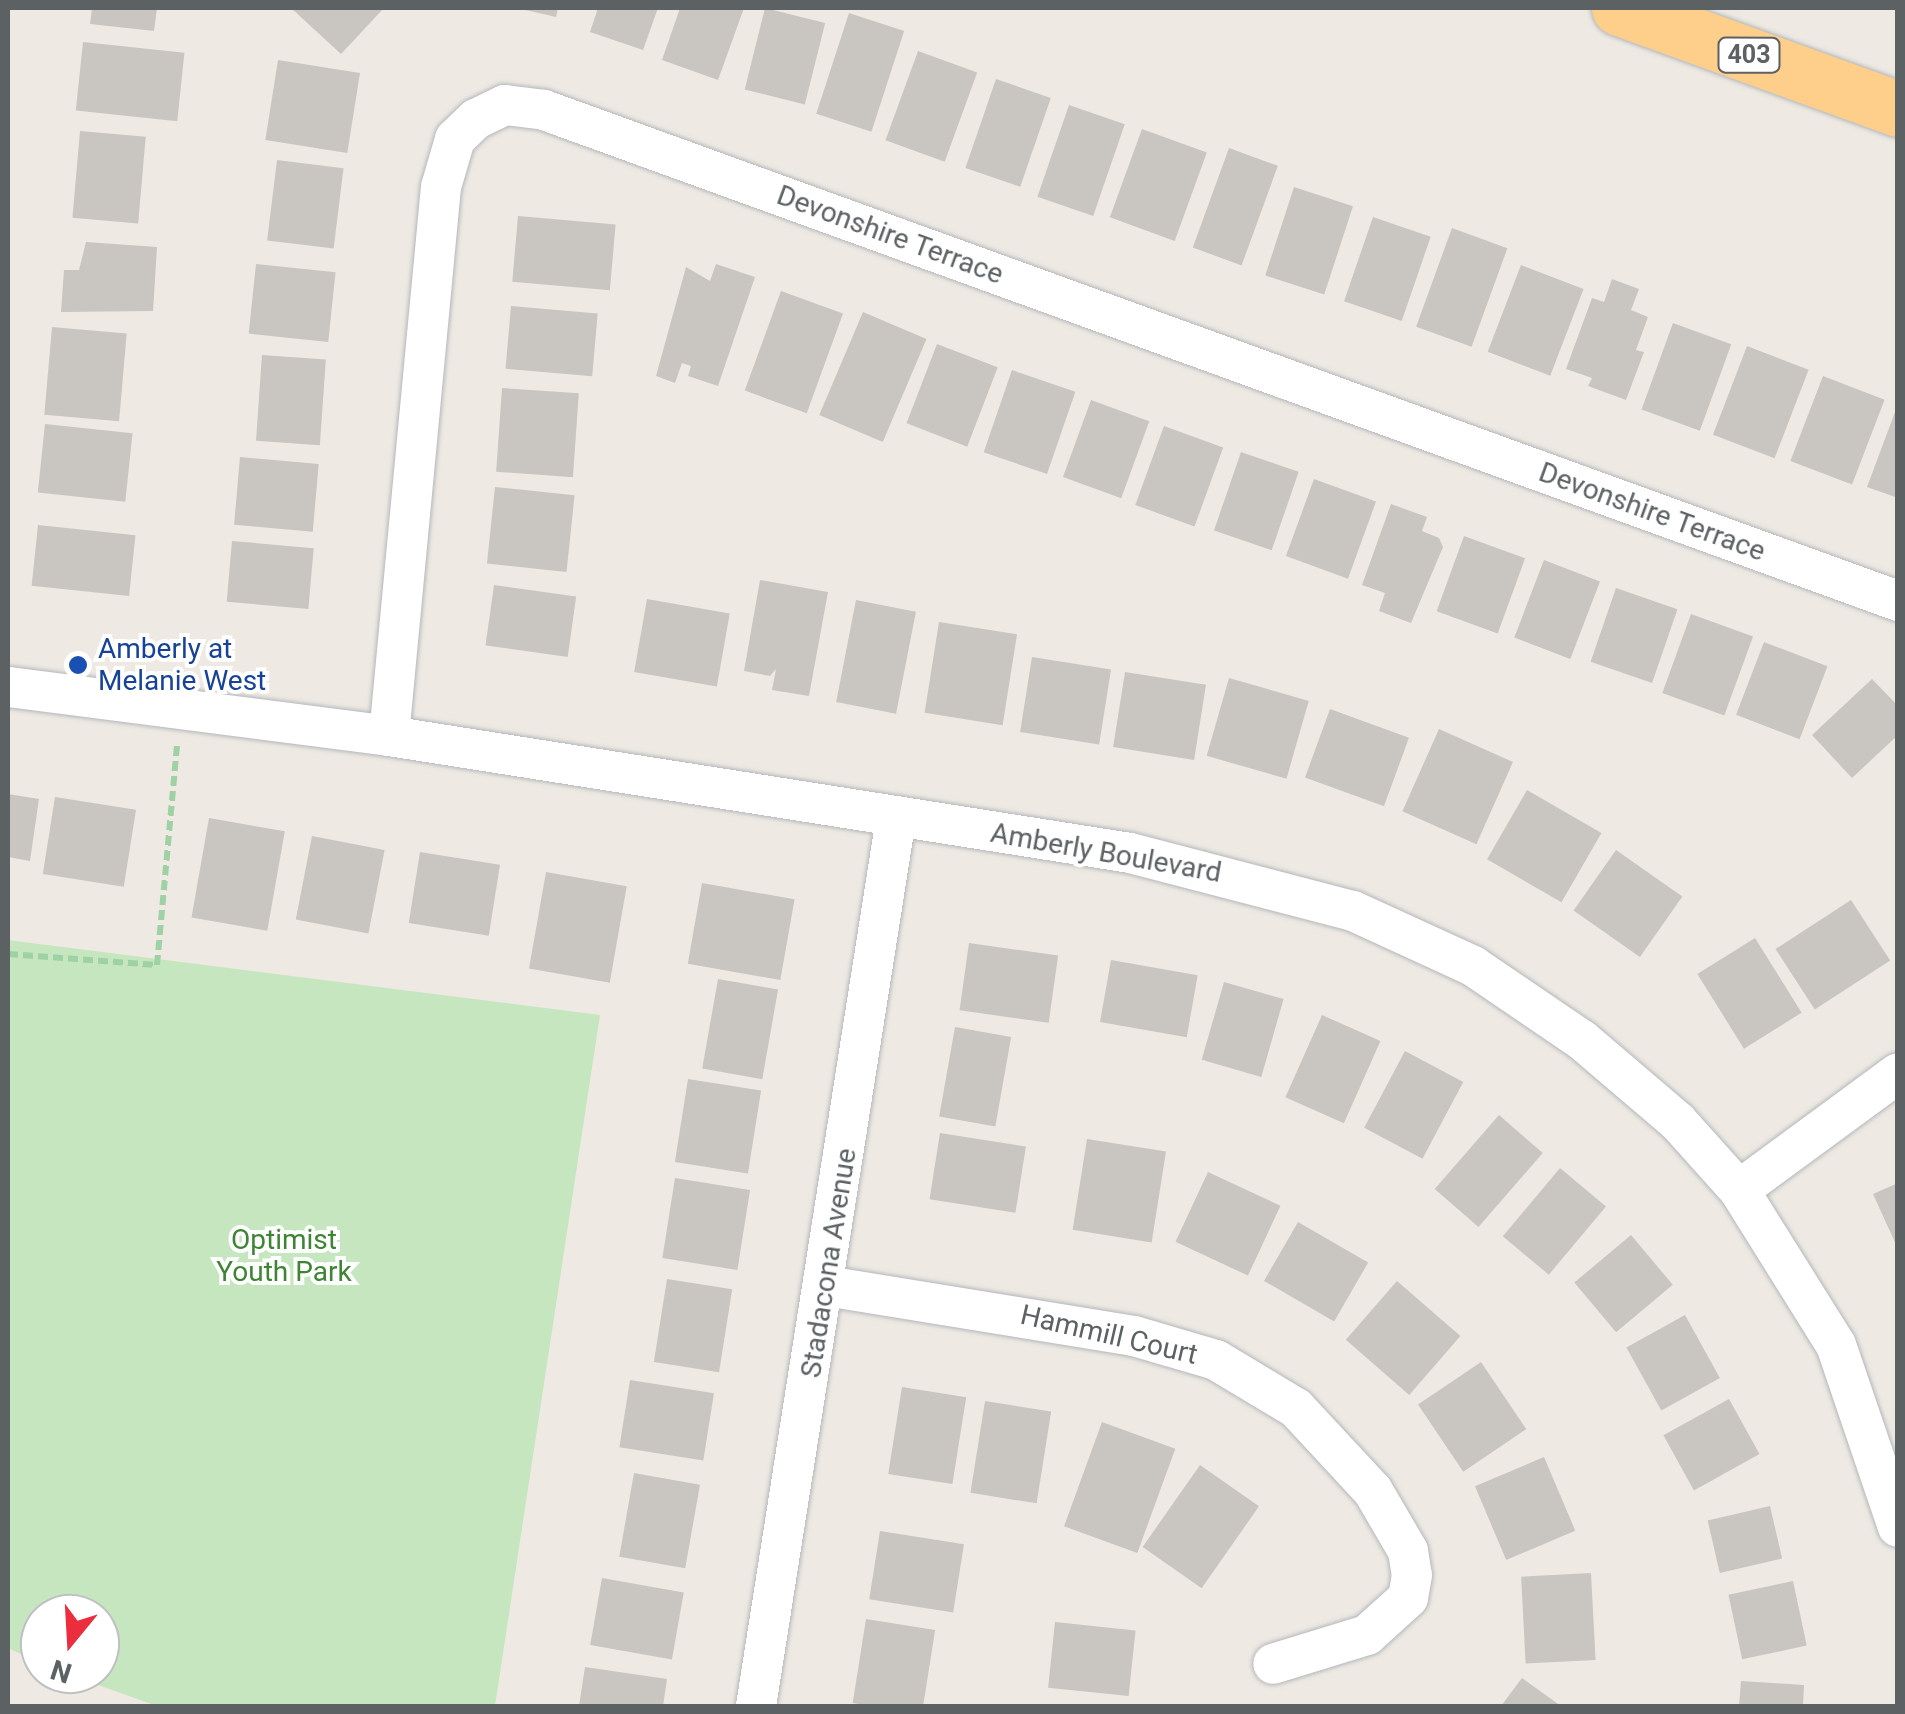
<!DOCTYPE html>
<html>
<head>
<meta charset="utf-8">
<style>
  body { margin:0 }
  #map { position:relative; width:1905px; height:1714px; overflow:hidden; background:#eeeae3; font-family:Roboto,sans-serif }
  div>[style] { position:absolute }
  .green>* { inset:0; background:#c6e6c0 }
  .building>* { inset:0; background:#c9c5c0; transform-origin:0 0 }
  .path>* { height:6px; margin-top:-3px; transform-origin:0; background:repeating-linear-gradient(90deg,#9ed1a4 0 10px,transparent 0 15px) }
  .roads { filter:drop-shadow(0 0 2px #b4b7bb) drop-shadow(0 0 2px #b4b7bb) }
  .minor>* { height:40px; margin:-20px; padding:0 20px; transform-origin:20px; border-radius:20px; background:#fff }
  .highway>* { height:55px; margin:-27.5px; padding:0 27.5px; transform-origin:27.5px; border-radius:27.5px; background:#fece8b }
  .dots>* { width:28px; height:28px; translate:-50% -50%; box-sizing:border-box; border:5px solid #fff; border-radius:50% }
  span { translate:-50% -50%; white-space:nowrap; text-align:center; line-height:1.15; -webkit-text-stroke:8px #fff; paint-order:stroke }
  .shield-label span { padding:2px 8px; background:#fff; border:2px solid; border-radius:8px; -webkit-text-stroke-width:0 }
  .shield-label { font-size:25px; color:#5c6164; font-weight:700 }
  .street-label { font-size:28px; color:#5c6164 }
  .transit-label { font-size:28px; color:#164399 }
  .left { translate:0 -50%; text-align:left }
  .park-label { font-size:28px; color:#3d8433 }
  .frame { position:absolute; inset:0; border:10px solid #5c6164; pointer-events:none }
  .north { position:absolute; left:20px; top:1594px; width:100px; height:100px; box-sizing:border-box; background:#fff; border:2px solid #bec0c1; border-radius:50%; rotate:198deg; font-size:28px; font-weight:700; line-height:40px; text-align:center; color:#5c6164 }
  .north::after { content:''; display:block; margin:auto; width:35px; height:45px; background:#eb2d3d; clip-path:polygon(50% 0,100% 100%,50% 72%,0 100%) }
</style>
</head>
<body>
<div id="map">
  <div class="green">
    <div style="clip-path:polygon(8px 940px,600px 1015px,495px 1706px,157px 1706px,67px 1674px,100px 1674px,100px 1614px,40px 1614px,40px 1663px,8px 1648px)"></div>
  </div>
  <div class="building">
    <div style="clip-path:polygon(92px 8px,157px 8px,154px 31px,90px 24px)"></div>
    <div style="clip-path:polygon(291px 8px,384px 8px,341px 54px)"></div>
    <div style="clip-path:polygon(517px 8px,558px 8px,556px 17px)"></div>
    <div style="clip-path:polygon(598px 8px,658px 8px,643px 50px,590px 32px)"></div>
    <div style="clip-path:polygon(680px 8px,744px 8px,718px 80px,662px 60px)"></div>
    <div style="left:765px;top:8px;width:62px;height:84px;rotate:14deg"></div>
    <div style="left:849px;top:13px;width:58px;height:106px;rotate:18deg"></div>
    <div style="left:83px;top:42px;width:102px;height:69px;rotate:6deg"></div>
    <div style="left:918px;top:51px;width:63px;height:95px;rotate:20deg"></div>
    <div style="left:278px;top:60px;width:83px;height:81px;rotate:9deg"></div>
    <div style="left:996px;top:79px;width:58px;height:94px;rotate:19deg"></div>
    <div style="left:1069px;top:105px;width:59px;height:97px;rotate:19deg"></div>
    <div style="left:1142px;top:129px;width:69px;height:94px;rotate:20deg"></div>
    <div style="left:80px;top:131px;width:66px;height:87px;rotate:5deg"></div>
    <div style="left:1229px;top:148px;width:52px;height:106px;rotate:20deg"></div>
    <div style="left:277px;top:160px;width:67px;height:81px;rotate:7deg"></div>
    <div style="left:1294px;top:187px;width:62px;height:93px;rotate:18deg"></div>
    <div style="left:518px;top:216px;width:98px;height:66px;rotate:5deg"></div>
    <div style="left:1373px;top:217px;width:61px;height:89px;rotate:19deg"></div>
    <div style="left:1452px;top:228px;width:59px;height:105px;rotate:20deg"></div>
    <div style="clip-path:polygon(86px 242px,157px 247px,153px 311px,61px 312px,64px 270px,79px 270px)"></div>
    <div style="left:256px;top:264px;width:80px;height:70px;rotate:6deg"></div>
    <div style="clip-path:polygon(716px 264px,755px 277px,718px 386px,688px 376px,691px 366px,682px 363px,675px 383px,656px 376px,686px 267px,710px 281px)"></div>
    <div style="left:1521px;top:265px;width:67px;height:93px;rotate:21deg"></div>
    <div style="clip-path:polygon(1612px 279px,1639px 289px,1631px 310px,1648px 317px,1636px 350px,1644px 352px,1626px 400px,1588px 386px,1592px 378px,1566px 369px,1592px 298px,1604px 302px)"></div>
    <div style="left:781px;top:291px;width:66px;height:106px;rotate:20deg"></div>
    <div style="left:511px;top:306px;width:87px;height:63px;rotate:5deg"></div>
    <div style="left:863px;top:312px;width:69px;height:112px;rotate:23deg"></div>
    <div style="left:1673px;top:323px;width:62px;height:92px;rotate:20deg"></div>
    <div style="left:52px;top:327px;width:75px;height:88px;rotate:5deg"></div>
    <div style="left:937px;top:344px;width:65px;height:85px;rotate:21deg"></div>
    <div style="left:1747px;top:346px;width:66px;height:95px;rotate:21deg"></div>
    <div style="left:262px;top:355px;width:64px;height:86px;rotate:4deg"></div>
    <div style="left:1012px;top:370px;width:67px;height:87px;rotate:19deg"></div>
    <div style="left:1823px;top:376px;width:66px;height:91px;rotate:21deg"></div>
    <div style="left:502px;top:388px;width:77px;height:84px;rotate:4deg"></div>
    <div style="left:1091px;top:400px;width:62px;height:82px;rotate:20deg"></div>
    <div style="clip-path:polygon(1898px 404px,1898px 498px,1867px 487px)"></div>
    <div style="left:45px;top:424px;width:88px;height:69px;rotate:6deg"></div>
    <div style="left:1164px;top:426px;width:63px;height:84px;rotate:20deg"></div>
    <div style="left:1241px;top:452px;width:61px;height:83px;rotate:19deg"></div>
    <div style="left:240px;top:457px;width:79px;height:68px;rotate:5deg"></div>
    <div style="left:1314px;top:479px;width:66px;height:82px;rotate:20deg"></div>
    <div style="left:495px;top:487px;width:80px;height:77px;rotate:6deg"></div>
    <div style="clip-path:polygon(1391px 504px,1427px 517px,1422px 531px,1439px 538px,1443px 547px,1411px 623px,1379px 611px,1385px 593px,1362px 585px)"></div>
    <div style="left:38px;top:525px;width:98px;height:61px;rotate:6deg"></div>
    <div style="left:1464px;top:536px;width:65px;height:80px;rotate:20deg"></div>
    <div style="left:232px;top:541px;width:82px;height:61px;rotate:5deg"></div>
    <div style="left:1544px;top:560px;width:60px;height:83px;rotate:21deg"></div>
    <div style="clip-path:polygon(760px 580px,828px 592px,809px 696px,772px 690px,776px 669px,770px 676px,744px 671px)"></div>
    <div style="left:494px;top:585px;width:83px;height:61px;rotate:8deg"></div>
    <div style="left:1616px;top:588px;width:65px;height:78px;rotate:19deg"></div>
    <div style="left:647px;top:599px;width:84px;height:74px;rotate:10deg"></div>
    <div style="left:856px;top:600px;width:61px;height:104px;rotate:11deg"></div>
    <div style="left:1691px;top:614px;width:66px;height:84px;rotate:20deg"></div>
    <div style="left:939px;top:622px;width:79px;height:92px;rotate:9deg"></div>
    <div style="left:1764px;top:642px;width:68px;height:78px;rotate:21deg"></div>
    <div style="left:1032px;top:657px;width:80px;height:76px;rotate:9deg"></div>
    <div style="left:1125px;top:672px;width:82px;height:76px;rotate:9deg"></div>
    <div style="left:1229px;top:678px;width:83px;height:81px;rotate:16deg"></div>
    <div style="clip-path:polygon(1872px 679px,1898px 706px,1898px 735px,1852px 778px,1812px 735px)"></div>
    <div style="left:1330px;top:709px;width:84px;height:73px;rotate:20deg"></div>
    <div style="left:1439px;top:729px;width:81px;height:90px;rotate:24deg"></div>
    <div style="left:1527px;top:790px;width:86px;height:80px;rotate:30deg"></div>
    <div style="clip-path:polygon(8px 794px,39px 799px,30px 861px,8px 857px)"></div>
    <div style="left:55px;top:797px;width:82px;height:78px;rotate:9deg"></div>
    <div style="left:209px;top:818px;width:77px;height:101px;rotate:10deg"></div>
    <div style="left:312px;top:836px;width:74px;height:85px;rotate:11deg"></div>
    <div style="left:1616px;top:850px;width:81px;height:74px;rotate:35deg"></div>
    <div style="left:420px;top:852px;width:81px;height:72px;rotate:9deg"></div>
    <div style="left:546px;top:872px;width:82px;height:98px;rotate:10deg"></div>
    <div style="left:702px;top:883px;width:94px;height:82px;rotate:10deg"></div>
    <div style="left:1851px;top:900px;width:72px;height:90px;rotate:57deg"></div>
    <div style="left:1755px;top:938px;width:88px;height:68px;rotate:58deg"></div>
    <div style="left:969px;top:943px;width:90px;height:68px;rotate:8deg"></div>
    <div style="left:1111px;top:960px;width:88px;height:63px;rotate:10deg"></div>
    <div style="left:718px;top:979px;width:61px;height:91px;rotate:10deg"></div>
    <div style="left:1224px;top:982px;width:62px;height:81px;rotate:16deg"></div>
    <div style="left:1322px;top:1015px;width:64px;height:90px;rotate:24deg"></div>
    <div style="left:955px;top:1027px;width:57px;height:91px;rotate:10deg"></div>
    <div style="left:1405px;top:1051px;width:66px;height:87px;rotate:28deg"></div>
    <div style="left:688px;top:1079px;width:74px;height:84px;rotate:9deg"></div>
    <div style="left:1499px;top:1115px;width:58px;height:98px;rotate:41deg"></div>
    <div style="left:940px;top:1133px;width:87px;height:67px;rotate:9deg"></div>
    <div style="left:1087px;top:1139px;width:80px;height:92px;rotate:9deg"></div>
    <div style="left:1560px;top:1168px;width:60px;height:89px;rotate:40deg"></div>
    <div style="left:1208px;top:1172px;width:80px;height:77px;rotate:25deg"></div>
    <div style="left:675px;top:1178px;width:76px;height:81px;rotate:9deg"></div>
    <div style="clip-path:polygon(1898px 1183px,1898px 1249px,1873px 1194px)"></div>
    <div style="left:1298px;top:1222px;width:81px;height:68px;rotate:30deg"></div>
    <div style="left:1631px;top:1235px;width:65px;height:74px;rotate:50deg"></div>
    <div style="left:667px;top:1279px;width:66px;height:84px;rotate:9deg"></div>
    <div style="left:1397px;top:1281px;width:84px;height:78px;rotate:41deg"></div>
    <div style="left:1685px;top:1315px;width:72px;height:67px;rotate:61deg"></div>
    <div style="left:1481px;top:1362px;width:81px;height:76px;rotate:56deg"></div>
    <div style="left:630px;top:1380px;width:85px;height:68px;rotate:9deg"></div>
    <div style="left:902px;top:1387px;width:65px;height:88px;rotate:9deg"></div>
    <div style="left:1729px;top:1399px;width:63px;height:75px;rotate:61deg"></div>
    <div style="left:985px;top:1401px;width:67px;height:93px;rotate:9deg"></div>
    <div style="left:1102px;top:1422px;width:78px;height:111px;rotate:20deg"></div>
    <div style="left:1544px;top:1457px;width:80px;height:75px;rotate:67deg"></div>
    <div style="left:1200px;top:1465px;width:72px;height:100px;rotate:35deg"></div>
    <div style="left:634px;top:1473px;width:67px;height:85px;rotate:10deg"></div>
    <div style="left:1770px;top:1506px;width:54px;height:64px;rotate:77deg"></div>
    <div style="left:880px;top:1531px;width:85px;height:69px;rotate:9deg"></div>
    <div style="left:1591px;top:1573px;width:87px;height:70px;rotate:87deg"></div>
    <div style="left:602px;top:1578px;width:83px;height:68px;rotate:10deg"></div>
    <div style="left:1793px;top:1581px;width:66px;height:66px;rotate:78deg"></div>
    <div style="left:866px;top:1619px;width:70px;height:85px;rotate:9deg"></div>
    <div style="left:1055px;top:1622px;width:81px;height:66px;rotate:6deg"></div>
    <div style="clip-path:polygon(585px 1667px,667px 1679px,663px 1706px,579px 1706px)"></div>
    <div style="clip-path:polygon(1522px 1678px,1561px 1706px,1501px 1706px)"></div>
    <div style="clip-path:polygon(1741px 1681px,1804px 1685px,1803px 1706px,1739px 1706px)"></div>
  </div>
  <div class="path">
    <div style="left:8px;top:954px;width:149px;rotate:4.2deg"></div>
    <div style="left:157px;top:965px;width:221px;rotate:-84.8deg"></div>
  </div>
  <div class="roads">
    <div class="minor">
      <div style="left:8px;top:687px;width:384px;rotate:7.3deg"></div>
      <div style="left:389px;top:736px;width:750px;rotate:8.97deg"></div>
      <div style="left:1130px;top:853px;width:230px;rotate:14.6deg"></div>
      <div style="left:1353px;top:911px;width:132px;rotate:24.6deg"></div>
      <div style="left:1473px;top:966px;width:132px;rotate:34.2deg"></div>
      <div style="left:1582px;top:1040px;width:126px;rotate:40.5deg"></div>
      <div style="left:1678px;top:1122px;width:91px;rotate:48.1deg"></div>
      <div style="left:1739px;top:1190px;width:183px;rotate:58deg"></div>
      <div style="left:1836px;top:1345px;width:192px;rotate:71.2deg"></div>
      <div style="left:389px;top:736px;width:551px;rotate:-84.59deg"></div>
      <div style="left:441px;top:187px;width:50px;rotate:-73.7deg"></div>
      <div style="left:455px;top:139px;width:29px;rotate:-44deg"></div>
      <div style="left:476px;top:119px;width:32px;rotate:-26deg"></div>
      <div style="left:505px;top:105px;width:39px;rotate:7deg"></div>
      <div style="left:544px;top:110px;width:1440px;rotate:19.93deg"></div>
      <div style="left:1739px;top:1190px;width:197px;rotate:-36.3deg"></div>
      <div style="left:826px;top:1286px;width:312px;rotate:9.2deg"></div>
      <div style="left:1134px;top:1336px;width:85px;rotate:16.3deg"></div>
      <div style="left:1216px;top:1360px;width:93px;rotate:31deg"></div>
      <div style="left:1296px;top:1408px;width:113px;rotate:47.1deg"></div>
      <div style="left:1373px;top:1491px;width:69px;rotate:59.7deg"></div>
      <div style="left:1408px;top:1551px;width:24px;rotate:81deg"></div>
      <div style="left:1412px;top:1575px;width:23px;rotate:100deg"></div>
      <div style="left:1408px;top:1598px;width:55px;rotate:137.9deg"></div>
      <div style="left:1367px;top:1635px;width:98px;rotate:162.9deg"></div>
      <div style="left:756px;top:1706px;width:899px;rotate:-81.04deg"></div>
    </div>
    <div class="highway">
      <div style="left:1619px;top:8px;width:297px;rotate:19.9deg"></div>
    </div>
  </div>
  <div class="dots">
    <div style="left:78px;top:665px;background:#1a4fb4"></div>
  </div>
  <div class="shield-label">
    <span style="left:1749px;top:55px">403</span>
  </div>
  <div class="street-label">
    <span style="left:890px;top:235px;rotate:20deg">Devonshire Terrace</span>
    <span style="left:1652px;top:512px;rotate:20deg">Devonshire Terrace</span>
    <span style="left:1106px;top:853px;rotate:10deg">Amberly Boulevard</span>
    <span style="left:829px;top:1263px;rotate:-81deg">Stadacona Avenue</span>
    <span style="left:1109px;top:1335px;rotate:13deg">Hammill Court</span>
  </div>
  <div class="transit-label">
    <span class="left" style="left:98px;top:665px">Amberly at<br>Melanie West</span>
  </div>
  <div class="park-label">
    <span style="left:284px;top:1256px">Optimist<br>Youth Park</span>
  </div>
  <div class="frame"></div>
  <div class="north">N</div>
</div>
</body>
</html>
